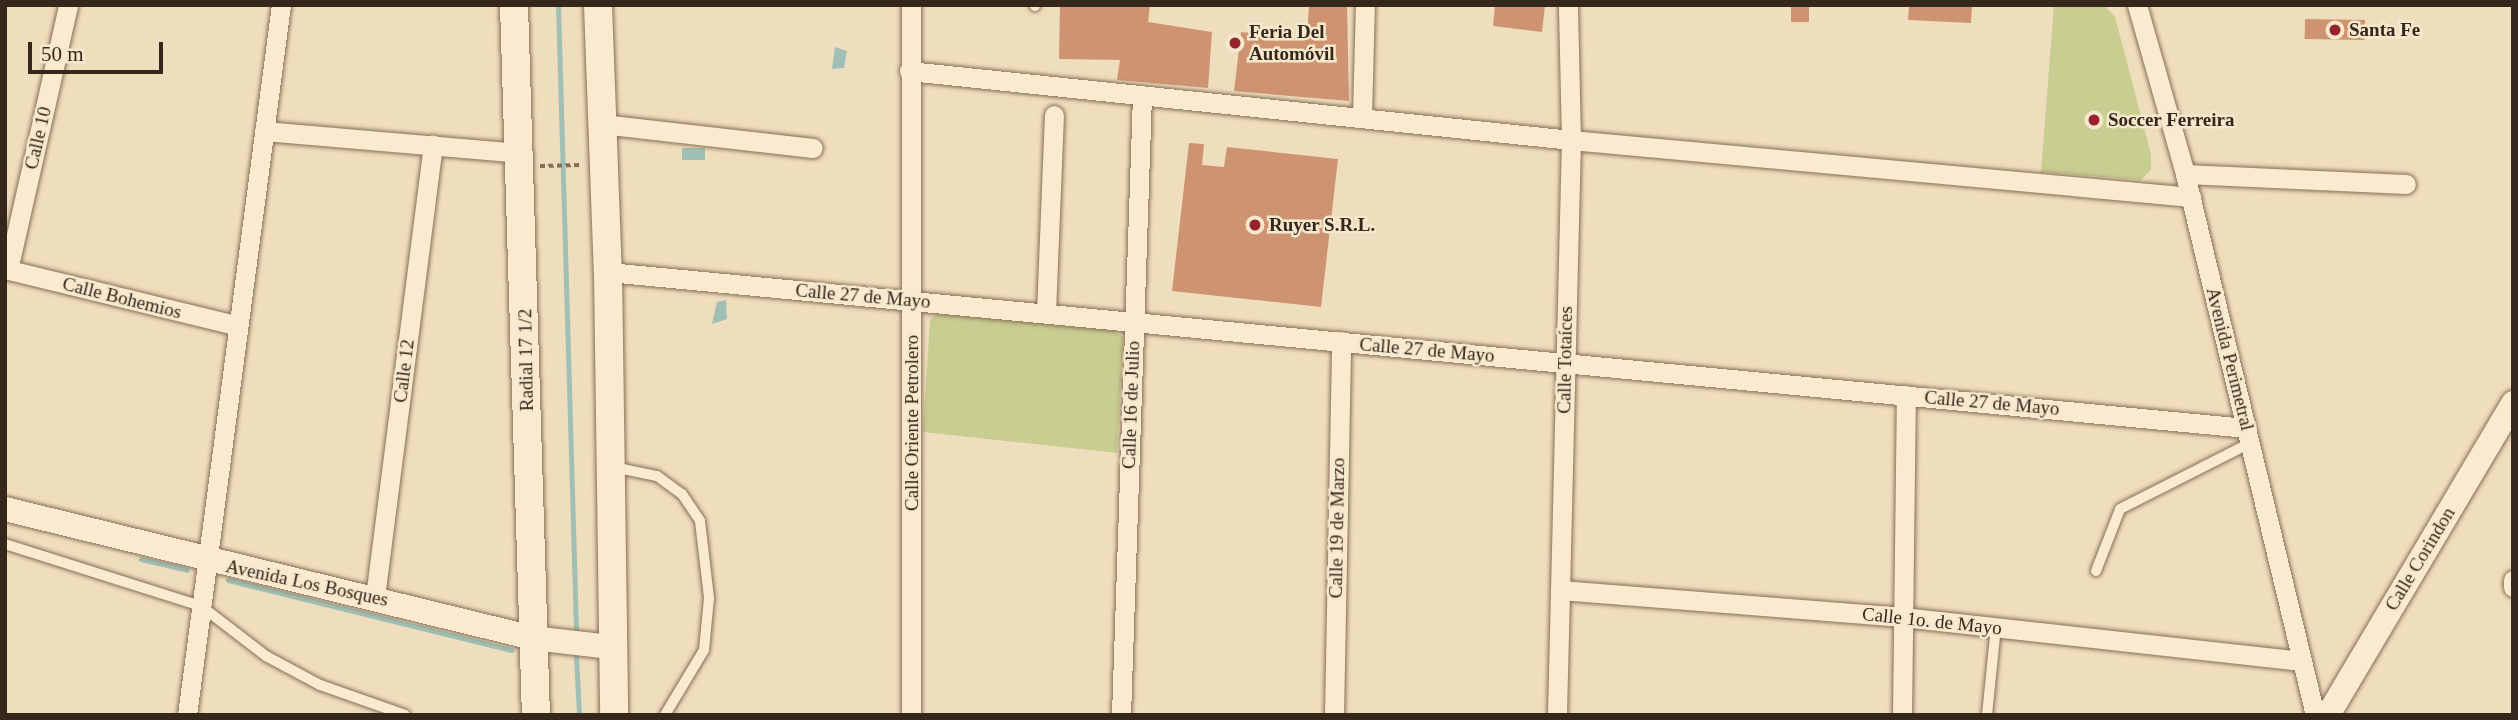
<!DOCTYPE html>
<html>
<head>
<meta charset="utf-8">
<style>
  body { margin:0 }
  #map { position:relative; width:2518px; height:720px; overflow:hidden; background:#efdebd; font-family:Georgia,serif }
  div>[style] { position:absolute }
  .green>* { inset:0; background:#c8cd91 }
  .water>* { inset:0; background:#a1c0b5; transform-origin:0 0 }
  .stream>* { height:5px; margin:-2.5px; padding:0 2.5px; transform-origin:2.5px; border-radius:2.5px; background:#a1c0b5 }
  .building>* { inset:0; background:#ce9471; transform-origin:0 0 }
  .path>* { height:3.5px; margin-top:-1.75px; transform-origin:0; background:repeating-linear-gradient(90deg,#876e56 0 5px,transparent 0 8.5px) }
  .roads { filter:drop-shadow(0 0 2px #876e56) drop-shadow(0 0 2px #876e56) }
  .service>* { height:10px; margin:-5px; padding:0 5px; transform-origin:5px; border-radius:5px; background:#faebd0 }
  .minor>* { height:19px; margin:-9.5px; padding:0 9.5px; transform-origin:9.5px; border-radius:9.5px; background:#faebd0 }
  .tertiary>* { height:24px; margin:-12px; padding:0 12px; transform-origin:12px; border-radius:12px; background:#faebd0 }
  .secondary>* { height:28px; margin:-14px; padding:0 14px; transform-origin:14px; border-radius:14px; background:#faebd0 }
  .dots>* { width:19px; height:19px; translate:-50% -50%; box-sizing:border-box; border:4px solid #f6e8cc; border-radius:50% }
  span { translate:-50% -50%; white-space:nowrap; text-align:center; line-height:1.15; -webkit-text-stroke:5px #f6e8cc; paint-order:stroke }
  .poi-label { font-size:19px; color:#35271b; font-weight:700 }
  .left { translate:0 -50%; text-align:left }
  .street-label { font-size:19px; color:#35271b }
  .frame { position:absolute; inset:0; border:7px solid #35271b; pointer-events:none }
  .scale { position:absolute; left:28px; top:42px; width:135px; height:32px; box-sizing:border-box; border:4px solid #35271b; border-top:0; padding-left:9px; font-size:21px; line-height:24px; white-space:nowrap; color:#35271b; -webkit-text-stroke:5px #f6e8cc; paint-order:stroke }
</style>
</head>
<body>
<div id="map">
  <div class="green">
    <div style="clip-path:polygon(2054px 5px,2104px 5px,2115px 17px,2151px 154px,2151px 170px,2141px 180px,2041px 172px)"></div>
    <div style="clip-path:polygon(942px 309px,1113px 330px,1123px 337px,1117px 453px,923px 432px,930px 320px)"></div>
  </div>
  <div class="water">
    <div style="clip-path:polygon(835px 47px,847px 51px,844px 68px,832px 69px)"></div>
    <div style="left:705px;top:148px;width:12px;height:23px;rotate:90deg"></div>
    <div style="clip-path:polygon(726px 300px,727px 319px,712px 324px,717px 302px)"></div>
  </div>
  <div class="stream">
    <div style="left:558px;top:5px;width:625px;rotate:88.35deg"></div>
    <div style="left:141px;top:559px;width:47px;rotate:13.4deg"></div>
    <div style="left:228px;top:580px;width:292px;rotate:13.9deg"></div>
    <div style="left:576px;top:657px;width:58px;rotate:87deg"></div>
  </div>
  <div class="building">
    <div style="clip-path:polygon(1060px 5px,1150px 5px,1148px 22px,1212px 32px,1208px 88px,1117px 80px,1120px 60px,1059px 59px)"></div>
    <div style="clip-path:polygon(1309px 5px,1347px 5px,1349px 101px,1234px 91px,1241px 32px,1307px 39px)"></div>
    <div style="clip-path:polygon(1495px 5px,1545px 5px,1542px 32px,1493px 26px)"></div>
    <div style="left:1791px;top:5px;width:18px;height:17px"></div>
    <div style="clip-path:polygon(1909px 5px,1972px 5px,1971px 23px,1908px 20px)"></div>
    <div style="left:2305px;top:19px;width:60px;height:20px;rotate:1deg"></div>
    <div style="clip-path:polygon(1189px 143px,1204px 144px,1202px 165px,1224px 167px,1227px 147px,1338px 159px,1321px 307px,1172px 291px)"></div>
  </div>
  <div class="path">
    <div style="left:540px;top:166px;width:41px;rotate:-1.4deg"></div>
  </div>
  <div class="roads">
    <div class="service">
      <div style="left:1035px;top:6px;width:1px;rotate:-90deg"></div>
      <div style="left:613px;top:467px;width:45px;rotate:11.6deg"></div>
      <div style="left:657px;top:476px;width:31px;rotate:36deg"></div>
      <div style="left:682px;top:494px;width:32px;rotate:56deg"></div>
      <div style="left:700px;top:521px;width:78px;rotate:83.3deg"></div>
      <div style="left:709px;top:598px;width:52px;rotate:95.5deg"></div>
      <div style="left:704px;top:650px;width:76px;rotate:121deg"></div>
      <div style="left:5px;top:544px;width:206px;rotate:17.6deg"></div>
      <div style="left:201px;top:606px;width:82px;rotate:37.6deg"></div>
      <div style="left:266px;top:656px;width:61px;rotate:28.2deg"></div>
      <div style="left:320px;top:685px;width:90px;rotate:19.4deg"></div>
      <div style="left:2096px;top:571px;width:66px;rotate:-68.8deg"></div>
      <div style="left:2120px;top:509px;width:146px;rotate:-26.9deg"></div>
      <div style="left:1987px;top:715px;width:88px;rotate:-84.2deg"></div>
    </div>
    <div class="minor">
      <div style="left:2137px;top:5px;width:176px;rotate:74.1deg"></div>
      <div style="left:2185px;top:174px;width:556px;rotate:76.49deg"></div>
      <div style="left:909px;top:71px;width:666px;rotate:5.95deg"></div>
      <div style="left:1571px;top:140px;width:623px;rotate:5.25deg"></div>
      <div style="left:1362px;top:116px;width:111px;rotate:-88.5deg"></div>
      <div style="left:602px;top:124px;width:212px;rotate:6.5deg"></div>
      <div style="left:264px;top:131px;width:259px;rotate:4.9deg"></div>
      <div style="left:2185px;top:174px;width:221px;rotate:2.6deg"></div>
      <div style="left:5px;top:269px;width:240px;rotate:13.7deg"></div>
      <div style="left:8px;top:270px;width:272px;rotate:-77.2deg"></div>
      <div style="left:608px;top:272px;width:1645px;rotate:5.44deg"></div>
      <div style="left:1046px;top:313px;width:198px;rotate:-87.7deg"></div>
      <div style="left:2513px;top:580px;width:7px;rotate:90deg"></div>
      <div style="left:1560px;top:590px;width:344px;rotate:4.5deg"></div>
      <div style="left:1903px;top:617px;width:401px;rotate:6.3deg"></div>
      <div style="left:375px;top:597px;width:456px;rotate:-82.7deg"></div>
      <div style="left:187px;top:715px;width:716px;rotate:-82.46deg"></div>
      <div style="left:911px;top:715px;width:710px;rotate:-90deg"></div>
      <div style="left:1121px;top:715px;width:619px;rotate:-88.06deg"></div>
      <div style="left:1334px;top:715px;width:374px;rotate:-88.9deg"></div>
      <div style="left:1557px;top:715px;width:575px;rotate:-88.61deg"></div>
      <div style="left:1571px;top:140px;width:135px;rotate:-91.3deg"></div>
      <div style="left:1902px;top:715px;width:320px;rotate:-89.3deg"></div>
    </div>
    <div class="tertiary">
      <div style="left:5px;top:509px;width:544px;rotate:13.73deg"></div>
      <div style="left:533px;top:638px;width:79px;rotate:6.6deg"></div>
      <div style="left:2328px;top:715px;width:363px;rotate:-59.3deg"></div>
    </div>
    <div class="secondary">
      <div style="left:514px;top:5px;width:710px;rotate:88.23deg"></div>
      <div style="left:598px;top:5px;width:267px;rotate:87.9deg"></div>
      <div style="left:608px;top:272px;width:443px;rotate:89.2deg"></div>
    </div>
  </div>
  <div class="dots">
    <div style="left:2335px;top:30px;background:#97242a"></div>
    <div style="left:1235px;top:43px;background:#97242a"></div>
    <div style="left:2094px;top:120px;background:#97242a"></div>
    <div style="left:1255px;top:225px;background:#97242a"></div>
  </div>
  <div class="poi-label">
    <span class="left" style="left:2349px;top:30px">Santa Fe</span>
    <span class="left" style="left:1249px;top:43px">Feria Del<br>Automóvil</span>
    <span class="left" style="left:2108px;top:120px">Soccer Ferreira</span>
    <span class="left" style="left:1269px;top:225px">Ruyer S.R.L.</span>
  </div>
  <div class="street-label">
    <span style="left:38px;top:138px;rotate:-77deg">Calle 10</span>
    <span style="left:863px;top:296px;rotate:5deg">Calle 27 de Mayo</span>
    <span style="left:122px;top:298px;rotate:14deg">Calle Bohemios</span>
    <span style="left:1427px;top:350px;rotate:5deg">Calle 27 de Mayo</span>
    <span style="left:2230px;top:359px;rotate:76deg">Avenida Perimetral</span>
    <span style="left:526px;top:360px;rotate:-91deg">Radial 17 1/2</span>
    <span style="left:1565px;top:360px;rotate:-89deg">Calle Totaíces</span>
    <span style="left:404px;top:371px;rotate:-83deg">Calle 12</span>
    <span style="left:1992px;top:403px;rotate:5deg">Calle 27 de Mayo</span>
    <span style="left:1131px;top:405px;rotate:-88deg">Calle 16 de Julio</span>
    <span style="left:912px;top:423px;rotate:-90deg">Calle Oriente Petrolero</span>
    <span style="left:1337px;top:528px;rotate:-89deg">Calle 19 de Marzo</span>
    <span style="left:2420px;top:559px;rotate:-59deg">Calle Corindon</span>
    <span style="left:307px;top:583px;rotate:12deg">Avenida Los Bosques</span>
    <span style="left:1932px;top:621px;rotate:6deg">Calle 1o. de Mayo</span>
  </div>
  <div class="frame"></div>
  <div class="scale">50 m</div>
</div>
</body>
</html>
